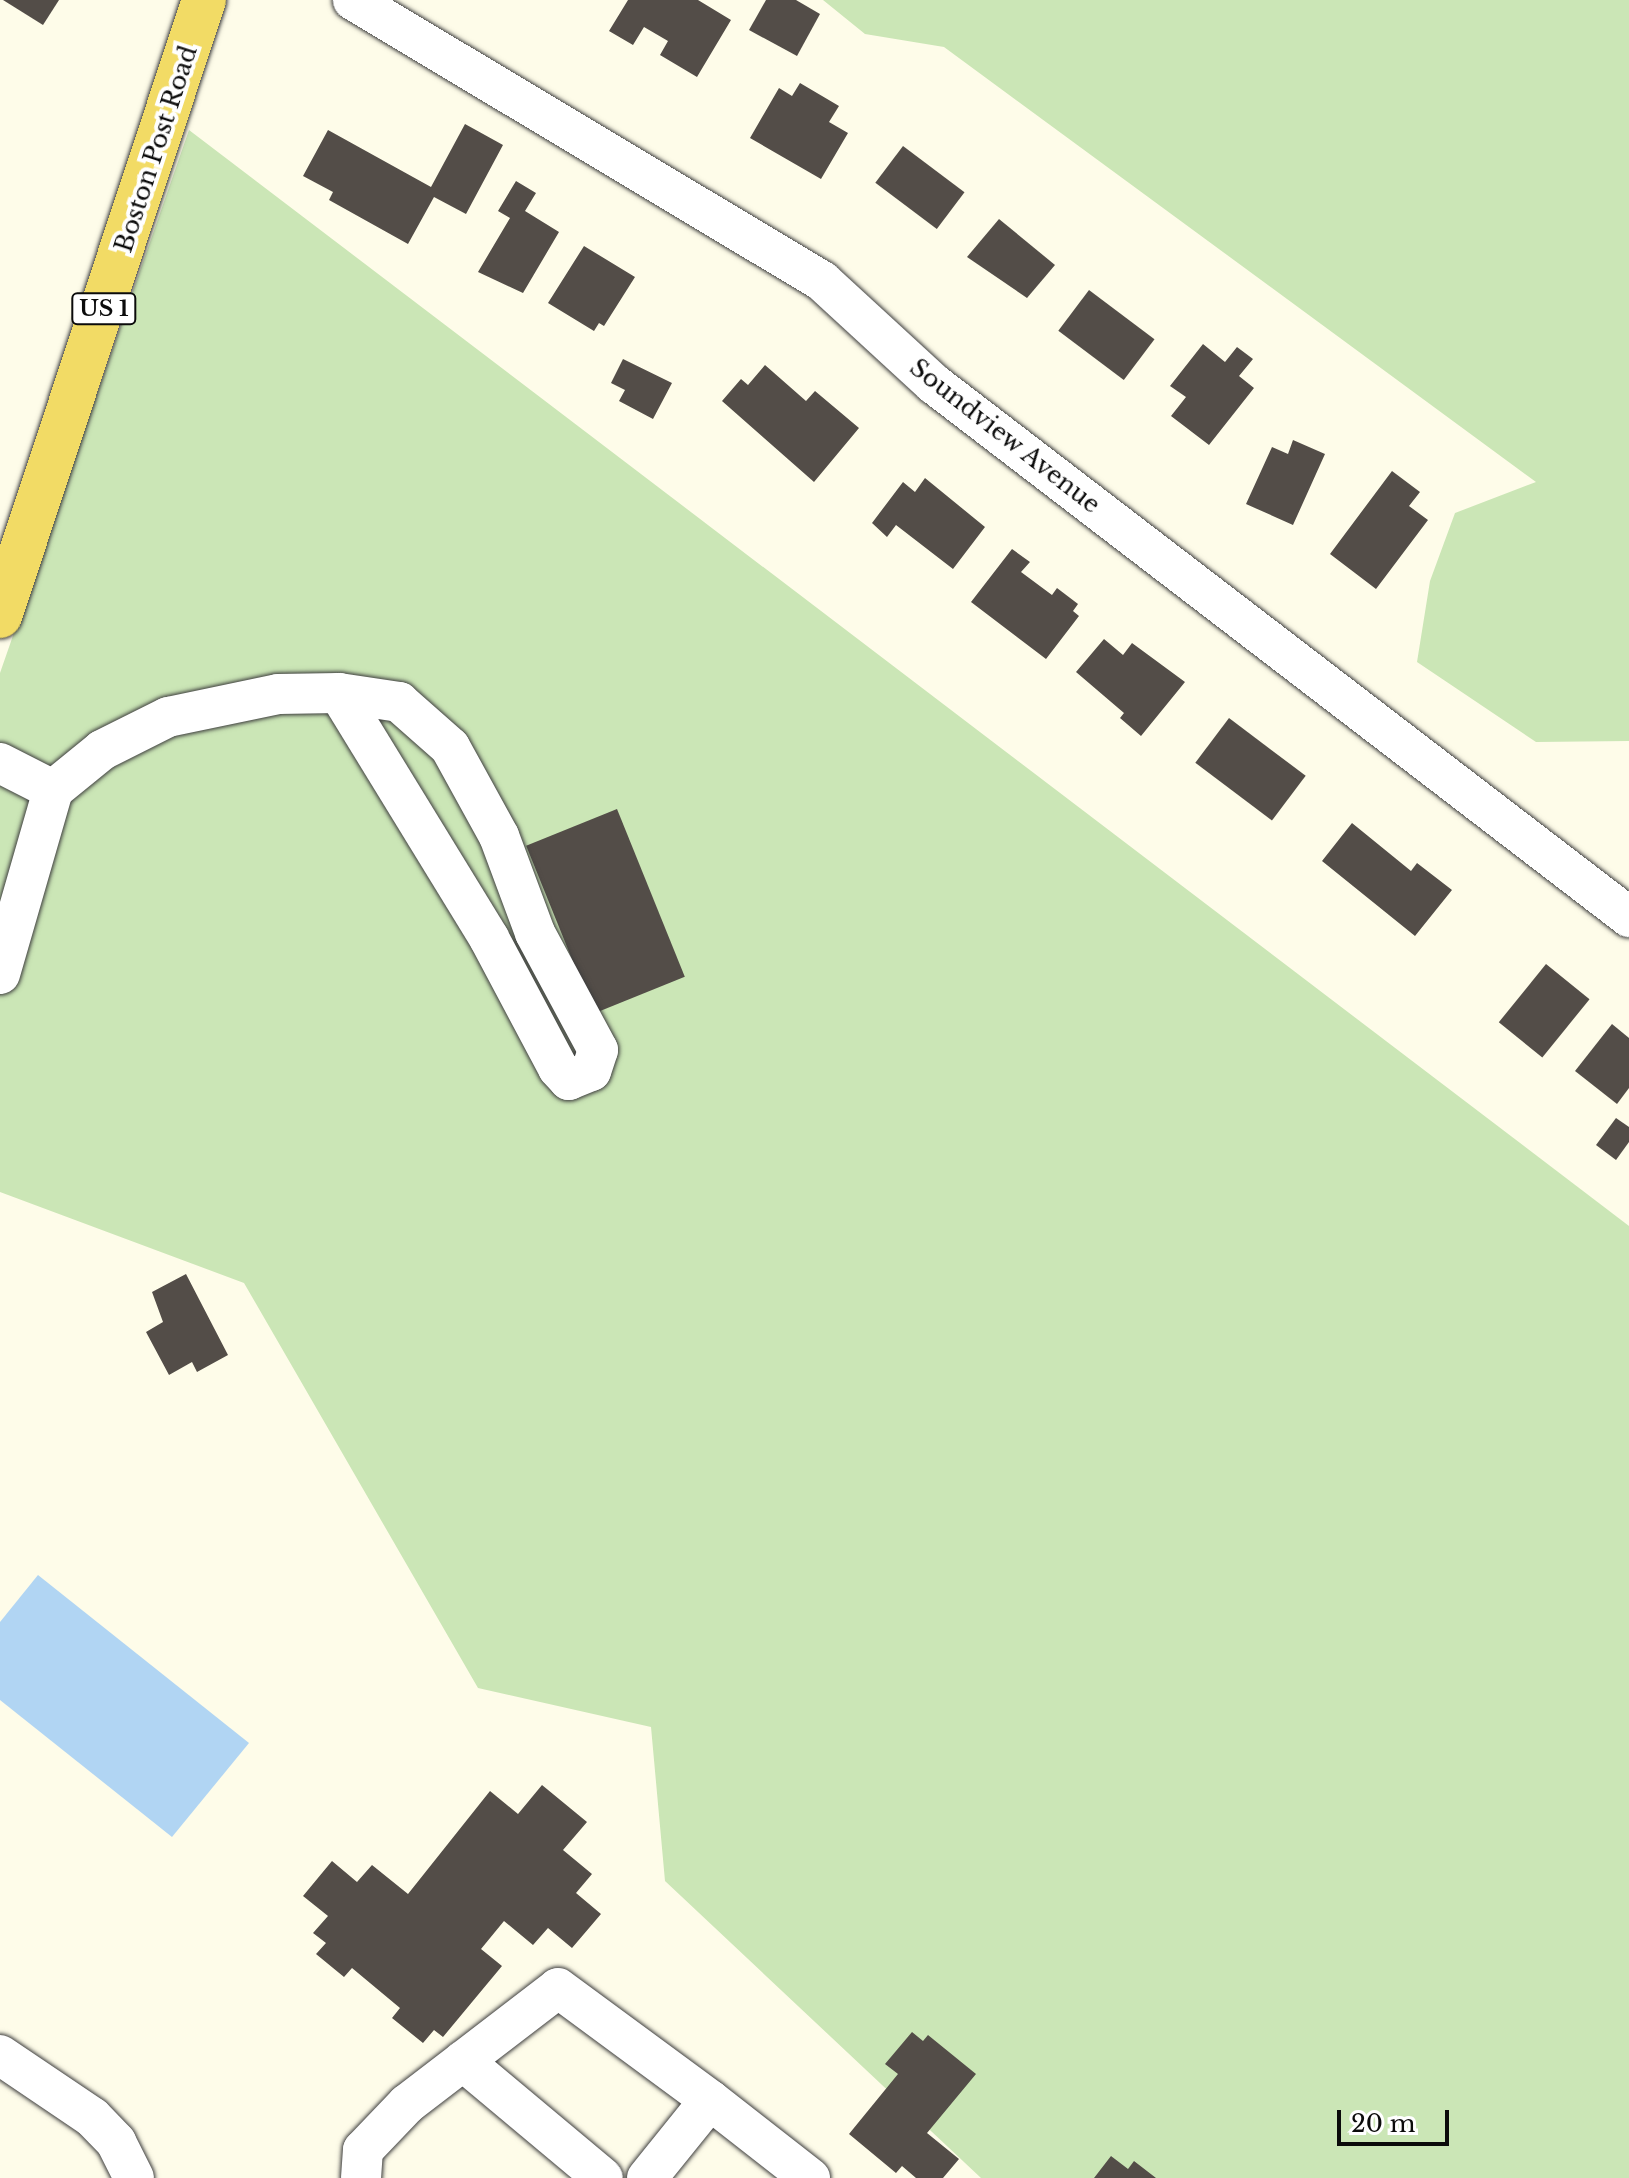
<!DOCTYPE html>
<html>
<head>
<meta charset="utf-8">
<style>
  body { margin:0 }
  #map { position:relative; width:1629px; height:2178px; overflow:hidden; background:#fefce9; font-family:"Libre Baskerville",serif }
  div>[style] { position:absolute }
  .green>* { inset:0; background:#cbe6b6 }
  .water>* { inset:0; background:#b1d5f3 }
  .building>* { inset:0; background:#534d48; transform-origin:0 0 }
  .roads { filter:drop-shadow(0 0 2px #3e3e3e) drop-shadow(0 0 2px #3e3e3e) }
  .minor>* { height:40px; margin:-20px; padding:0 20px; transform-origin:20px; border-radius:20px; background:#fff }
  .major>* { height:44px; margin:-22px; padding:0 22px; transform-origin:22px; border-radius:22px; background:#f2db65 }
  span { translate:-50% -50%; white-space:nowrap; text-align:center; line-height:1.15; -webkit-text-stroke:8px #fff; paint-order:stroke }
  .shield-label span { padding:2px 6px; background:#fff; border:2px solid; border-radius:6px; -webkit-text-stroke-width:0 }
  .shield-label { font-size:22px; color:#0b0b0b; font-weight:700 }
  .street-label { font-size:24px; color:#0b0b0b }
  .scale { position:absolute; left:1337px; top:2110px; width:112px; height:36px; box-sizing:border-box; border:4px solid #0b0b0b; border-top:0; padding-left:10px; font-size:24px; line-height:28px; white-space:nowrap; color:#0b0b0b; -webkit-text-stroke:6px #fff; paint-order:stroke }
</style>
</head>
<body>
<div id="map">
  <div class="green">
    <div style="clip-path:polygon(823px 0,1629px 0,1629px 741px,1536px 742px,1417px 662px,1430px 581px,1455px 513px,1536px 482px,944px 47px,865px 34px)"></div>
    <div style="clip-path:polygon(189px 130px,1629px 1226px,1629px 2178px,981px 2178px,665px 1881px,651px 1727px,478px 1688px,244px 1283px,0 1192px,0 673px)"></div>
  </div>
  <div class="water">
    <div style="clip-path:polygon(38px 1575px,249px 1743px,172px 1837px,0 1700px,0 1622px)"></div>
  </div>
  <div class="building">
    <div style="clip-path:polygon(3px 0,59px 0,43px 25px)"></div>
    <div style="clip-path:polygon(628px 0,698px 0,731px 20px,697px 77px,660px 55px,668px 41px,644px 27px,633px 45px,609px 31px)"></div>
    <div style="clip-path:polygon(766px 0,796px 0,820px 14px,797px 56px,749px 30px)"></div>
    <div style="clip-path:polygon(800px 83px,839px 106px,829px 122px,848px 133px,821px 179px,750px 138px,779px 88px,792px 96px)"></div>
    <div style="clip-path:polygon(465px 124px,503px 145px,466px 214px,434px 197px,408px 244px,329px 200px,333px 192px,303px 176px,328px 130px,431px 187px)"></div>
    <div style="left:903px;top:146px;width:77px;height:46px;rotate:37deg"></div>
    <div style="clip-path:polygon(516px 181px,536px 193px,525px 211px,559px 232px,523px 293px,478px 272px,510px 218px,498px 211px)"></div>
    <div style="clip-path:polygon(999px 219px,1055px 265px,1027px 298px,967px 257px)"></div>
    <div style="clip-path:polygon(584px 246px,635px 277px,604px 326px,599px 323px,594px 331px,548px 303px)"></div>
    <div style="left:1089px;top:290px;width:82px;height:51px;rotate:37deg"></div>
    <div style="clip-path:polygon(1203px 344px,1225px 362px,1237px 347px,1253px 359px,1239px 376px,1254px 388px,1209px 445px,1171px 416px,1186px 397px,1170px 386px)"></div>
    <div style="clip-path:polygon(623px 359px,672px 383px,653px 419px,619px 401px,625px 390px,611px 383px)"></div>
    <div style="clip-path:polygon(765px 365px,806px 401px,815px 391px,859px 428px,814px 482px,722px 401px,741px 379px,748px 385px)"></div>
    <div style="clip-path:polygon(1293px 440px,1325px 454px,1293px 525px,1246px 504px,1272px 447px,1288px 454px)"></div>
    <div style="clip-path:polygon(1392px 471px,1420px 492px,1409px 506px,1428px 520px,1376px 589px,1330px 554px)"></div>
    <div style="clip-path:polygon(925px 478px,985px 527px,953px 569px,896px 525px,887px 537px,872px 523px,903px 482px,915px 492px)"></div>
    <div style="clip-path:polygon(1012px 549px,1030px 562px,1021px 572px,1052px 595px,1057px 588px,1078px 604px,1073px 611px,1079px 616px,1046px 659px,971px 602px)"></div>
    <div style="clip-path:polygon(1104px 639px,1123px 655px,1132px 643px,1185px 682px,1141px 736px,1120px 718px,1124px 713px,1076px 672px)"></div>
    <div style="left:1229px;top:718px;width:96px;height:56px;rotate:37deg"></div>
    <div style="left:617px;top:809px;width:181px;height:98px;rotate:68deg"></div>
    <div style="clip-path:polygon(1352px 823px,1411px 871px,1417px 863px,1452px 890px,1415px 936px,1322px 861px)"></div>
    <div style="left:1546px;top:964px;width:56px;height:75px;rotate:39deg"></div>
    <div style="clip-path:polygon(1612px 1024px,1629px 1038px,1629px 1088px,1617px 1104px,1575px 1071px)"></div>
    <div style="clip-path:polygon(1616px 1118px,1629px 1127px,1629px 1142px,1616px 1160px,1596px 1145px)"></div>
    <div style="clip-path:polygon(186px 1274px,228px 1355px,197px 1372px,192px 1362px,169px 1375px,146px 1332px,163px 1322px,152px 1292px)"></div>
    <div style="clip-path:polygon(542px 1785px,587px 1822px,563px 1850px,592px 1874px,576px 1893px,601px 1914px,572px 1948px,548px 1928px,533px 1945px,504px 1921px,481px 1949px,502px 1966px,443px 2037px,434px 2030px,423px 2043px,392px 2018px,400px 2008px,352px 1968px,344px 1977px,316px 1954px,326px 1943px,313px 1933px,328px 1916px,303px 1896px,332px 1861px,357px 1882px,372px 1865px,408px 1894px,490px 1791px,518px 1814px)"></div>
    <div style="clip-path:polygon(912px 2032px,923px 2041px,928px 2035px,976px 2074px,927px 2133px,959px 2159px,943px 2178px,916px 2178px,902px 2166px,896px 2173px,849px 2134px,898px 2074px,885px 2064px)"></div>
    <div style="clip-path:polygon(1111px 2156px,1128px 2169px,1134px 2161px,1156px 2178px,1094px 2178px)"></div>
  </div>
  <div class="roads">
    <div class="minor">
      <div style="left:353px;top:0;width:547px;rotate:30.93deg"></div>
      <div style="left:822px;top:281px;width:152px;rotate:42.6deg"></div>
      <div style="left:934px;top:384px;width:876px;rotate:37.48deg"></div>
      <div style="left:0;top:763px;width:59px;rotate:27deg"></div>
      <div style="left:0;top:974px;width:191px;rotate:-73.9deg"></div>
      <div style="left:53px;top:790px;width:63px;rotate:-39.2deg"></div>
      <div style="left:102px;top:750px;width:74px;rotate:-26.6deg"></div>
      <div style="left:168px;top:717px;width:112px;rotate:-11.8deg"></div>
      <div style="left:278px;top:694px;width:61px;rotate:-0.9deg"></div>
      <div style="left:339px;top:693px;width:61px;rotate:8.5deg"></div>
      <div style="left:399px;top:702px;width:68px;rotate:41.4deg"></div>
      <div style="left:450px;top:747px;width:102px;rotate:61.2deg"></div>
      <div style="left:499px;top:836px;width:103px;rotate:69.6deg"></div>
      <div style="left:535px;top:933px;width:133px;rotate:61.7deg"></div>
      <div style="left:598px;top:1050px;width:22px;rotate:108deg"></div>
      <div style="left:591px;top:1071px;width:24px;rotate:158deg"></div>
      <div style="left:569px;top:1080px;width:16px;rotate:-133deg"></div>
      <div style="left:558px;top:1068px;width:147px;rotate:-118deg"></div>
      <div style="left:489px;top:938px;width:287px;rotate:-121.5deg"></div>
      <div style="left:0;top:2055px;width:111px;rotate:34deg"></div>
      <div style="left:92px;top:2117px;width:35px;rotate:46deg"></div>
      <div style="left:116px;top:2142px;width:40px;rotate:63.4deg"></div>
      <div style="left:463px;top:2061px;width:182px;rotate:39.9deg"></div>
      <div style="left:361px;top:2178px;width:28px;rotate:-86deg"></div>
      <div style="left:363px;top:2150px;width:64px;rotate:-46.3deg"></div>
      <div style="left:407px;top:2104px;width:190px;rotate:-37.5deg"></div>
      <div style="left:558px;top:1988px;width:189px;rotate:36.4deg"></div>
      <div style="left:647px;top:2178px;width:100px;rotate:-51.1deg"></div>
      <div style="left:710px;top:2100px;width:127px;rotate:38deg"></div>
    </div>
    <div class="major">
      <div style="left:0;top:616px;width:649px;rotate:-71.68deg"></div>
    </div>
  </div>
  <div class="shield-label">
    <span style="left:104px;top:309px">US 1</span>
  </div>
  <div class="street-label">
    <span style="left:156px;top:149px;rotate:-72deg">Boston Post Road</span>
    <span style="left:1005px;top:436px;rotate:38deg">Soundview Avenue</span>
  </div>
  <div class="scale">20 m</div>
</div>
</body>
</html>
